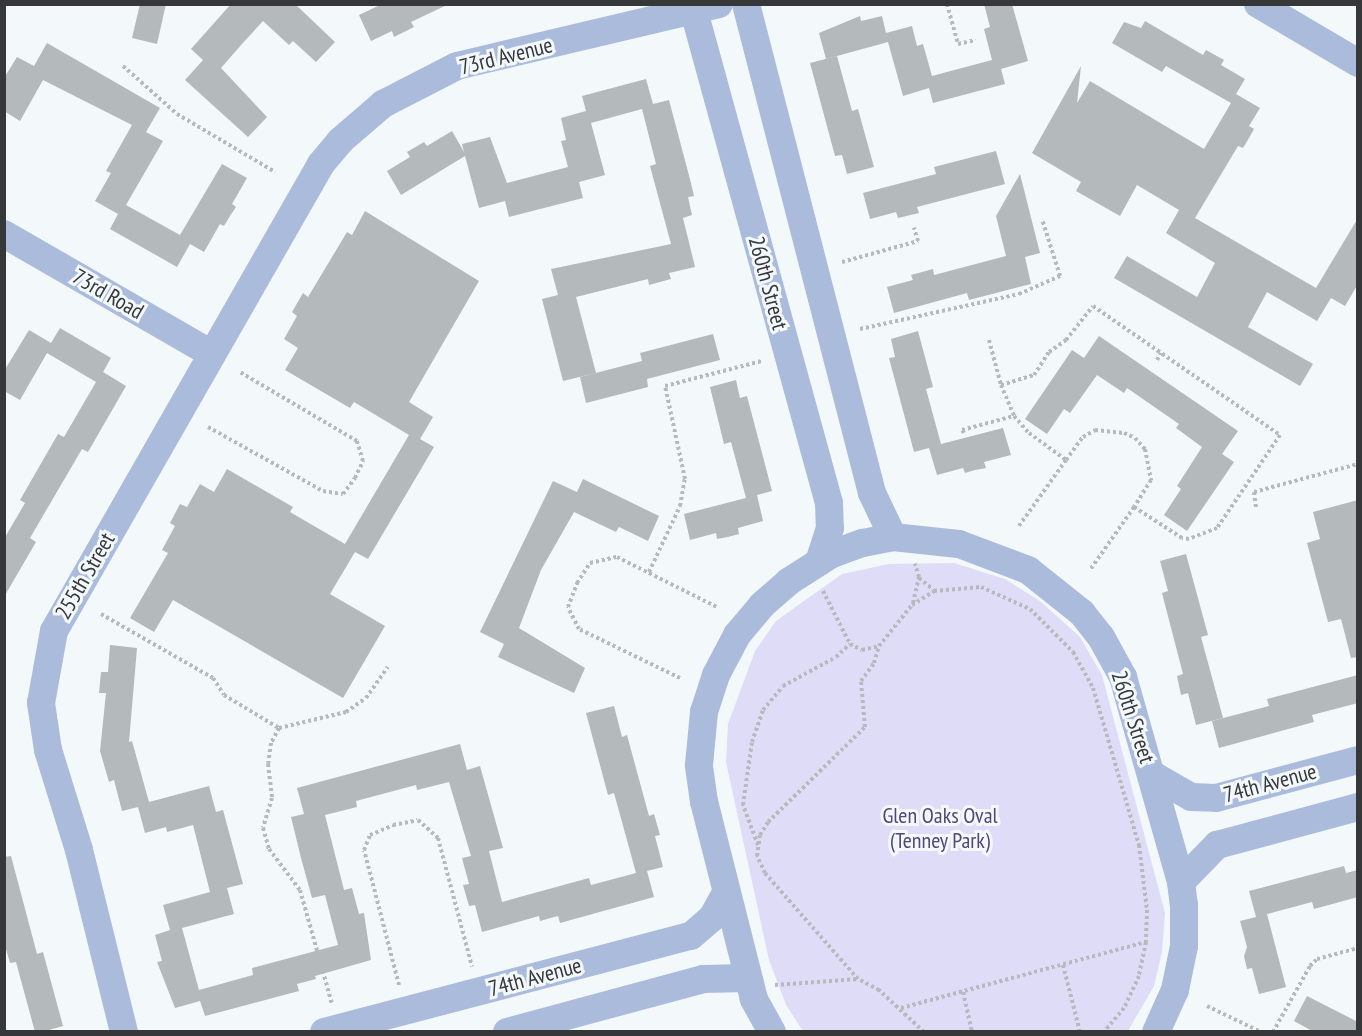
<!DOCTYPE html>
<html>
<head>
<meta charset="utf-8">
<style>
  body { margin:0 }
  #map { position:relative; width:1362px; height:1036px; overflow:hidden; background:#f3f8fb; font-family:"PT Sans Narrow",sans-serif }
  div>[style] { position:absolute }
  .green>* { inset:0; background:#dfdcf8 }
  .building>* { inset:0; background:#b4b9bb }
  .path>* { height:4px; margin-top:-2px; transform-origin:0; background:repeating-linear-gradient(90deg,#b6babd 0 3px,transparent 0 6px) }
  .street>* { height:28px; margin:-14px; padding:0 14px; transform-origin:14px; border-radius:14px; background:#abbbdc }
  span { translate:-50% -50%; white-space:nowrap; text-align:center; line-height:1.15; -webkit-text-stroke:6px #f3f8fb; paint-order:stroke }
  .street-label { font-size:22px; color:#353738 }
  .park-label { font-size:22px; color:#514779 }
  .frame { position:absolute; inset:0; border:6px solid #353738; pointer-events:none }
</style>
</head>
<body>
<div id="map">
  <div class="green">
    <div style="clip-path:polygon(954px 563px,1005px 579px,1040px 601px,1080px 637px,1102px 675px,1165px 913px,1162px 952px,1154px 986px,1128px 1031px,803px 1031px,786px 1005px,769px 960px,726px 762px,728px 724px,755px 651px,776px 621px,842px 574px,889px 564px)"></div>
  </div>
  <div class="building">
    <div style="clip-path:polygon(140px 4px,166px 4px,157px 44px,132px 38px)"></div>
    <div style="clip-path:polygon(231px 4px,295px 4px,335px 42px,316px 62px,293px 41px,289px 45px,263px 21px,242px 44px,221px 68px,267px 117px,248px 137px,185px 80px,203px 60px,191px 49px)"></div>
    <div style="clip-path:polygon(382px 4px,449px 4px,411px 22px,414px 27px,394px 37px,392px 31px,371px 41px,359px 15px)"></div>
    <div style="clip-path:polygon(984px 4px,1012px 4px,1028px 61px,1001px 69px,1005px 84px,933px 103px,929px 88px,903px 96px,888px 42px,826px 59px,819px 33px,860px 16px,861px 21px,882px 16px,886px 33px,912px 26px,917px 46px,923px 44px,932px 76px,992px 60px,984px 29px,990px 27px)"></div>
    <div style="clip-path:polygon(1145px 21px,1203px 55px,1206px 50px,1224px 60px,1221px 65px,1245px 79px,1236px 94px,1260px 108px,1249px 126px,1254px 129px,1249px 138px,1243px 148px,1238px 146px,1195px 218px,1316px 288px,1358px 218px,1358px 284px,1345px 306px,1331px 298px,1317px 321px,1267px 292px,1248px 327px,1313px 364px,1300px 386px,1114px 278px,1127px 256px,1197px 297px,1215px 263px,1166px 233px,1179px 210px,1137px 185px,1120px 216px,1076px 191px,1081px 182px,1032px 153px,1081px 66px,1077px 103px,1090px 81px,1204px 149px,1231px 103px,1166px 66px,1162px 72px,1112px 43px,1124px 22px,1141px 28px)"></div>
    <div style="clip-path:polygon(47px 43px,160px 108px,146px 132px,163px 141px,126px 205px,180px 235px,222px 164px,247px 178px,232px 204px,236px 207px,230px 216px,224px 226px,220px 224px,204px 252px,190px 244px,177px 267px,110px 229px,118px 214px,95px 201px,111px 173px,106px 171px,132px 125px,43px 80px,20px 121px,4px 111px,4px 78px,17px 57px,34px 66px)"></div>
    <div style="clip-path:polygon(837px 56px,852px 111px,858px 109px,874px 167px,847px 174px,842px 155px,835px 156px,810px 63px)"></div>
    <div style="clip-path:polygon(646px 79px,653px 104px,669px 100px,691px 183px,694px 196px,688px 197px,692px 215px,683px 218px,695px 267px,669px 273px,671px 279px,649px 285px,648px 279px,576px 297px,596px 373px,563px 381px,542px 299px,558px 295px,551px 269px,671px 244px,650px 166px,656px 164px,642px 109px,591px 123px,605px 175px,579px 182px,583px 198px,509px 217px,505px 201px,479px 208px,465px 156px,401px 195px,387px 171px,410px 157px,407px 152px,424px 142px,427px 146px,452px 131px,464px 152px,462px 144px,490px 137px,507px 183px,568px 167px,561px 141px,566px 140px,561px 118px,586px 111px,582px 96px)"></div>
    <div style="clip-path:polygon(996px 151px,1005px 184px,917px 207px,919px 213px,898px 218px,896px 212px,870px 219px,863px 193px,936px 174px,934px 167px)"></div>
    <div style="clip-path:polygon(1020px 174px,1040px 253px,1025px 257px,1031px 284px,969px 300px,967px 293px,894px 313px,887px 287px,913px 280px,911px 275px,933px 269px,934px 275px,1006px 256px,996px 216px)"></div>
    <div style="clip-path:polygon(365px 211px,479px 281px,409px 402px,433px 417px,420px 439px,434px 447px,368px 559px,355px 552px,330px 594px,385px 626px,343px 698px,173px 600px,154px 632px,130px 618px,168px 553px,162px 550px,175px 526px,170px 523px,180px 504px,187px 507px,200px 484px,214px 492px,227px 469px,293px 507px,290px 512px,345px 544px,409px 435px,354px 402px,350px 408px,285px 370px,298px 348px,284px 339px,297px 316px,292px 312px,303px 293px,308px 297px,347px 232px,352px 235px)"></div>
    <div style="clip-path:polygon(60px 328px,111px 358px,103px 372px,126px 386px,88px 452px,82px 449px,30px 538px,36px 542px,4px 597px,4px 539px,25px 503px,20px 500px,58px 434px,64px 437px,96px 382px,47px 353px,20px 400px,4px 391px,4px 371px,29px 330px,51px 343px)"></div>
    <div style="clip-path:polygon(918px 331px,933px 387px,926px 389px,941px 444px,1003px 428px,1011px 455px,984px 462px,986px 468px,975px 470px,965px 473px,963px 468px,937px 475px,929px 448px,914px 452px,889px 358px,895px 357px,891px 339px)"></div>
    <div style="clip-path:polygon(713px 334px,720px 360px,647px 379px,648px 387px,586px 403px,580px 377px,642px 361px,640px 353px)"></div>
    <div style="clip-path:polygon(1099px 336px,1238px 431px,1222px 454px,1234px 462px,1187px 531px,1164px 515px,1181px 489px,1177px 486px,1202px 447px,1176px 428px,1179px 424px,1127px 388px,1124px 393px,1097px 375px,1070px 413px,1064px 409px,1047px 434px,1025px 419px,1072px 350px,1084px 358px)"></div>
    <div style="clip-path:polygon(736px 380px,740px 398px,747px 396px,772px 491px,757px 495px,763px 521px,738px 528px,739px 534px,728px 537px,717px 539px,716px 533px,690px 540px,684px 514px,746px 498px,731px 442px,724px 444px,710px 387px)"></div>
    <div style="clip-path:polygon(583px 479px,659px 516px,648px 541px,619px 527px,616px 532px,574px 512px,541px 570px,519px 628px,585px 668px,574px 693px,498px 657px,504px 644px,480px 632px,553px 481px,577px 492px)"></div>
    <div style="clip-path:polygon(1358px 500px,1358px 657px,1351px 658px,1341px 619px,1328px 622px,1307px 543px,1320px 539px,1313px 512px)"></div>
    <div style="clip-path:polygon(1186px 554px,1208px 635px,1201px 637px,1223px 718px,1196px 725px,1188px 693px,1181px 695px,1177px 676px,1183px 674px,1162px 593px,1168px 591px,1160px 561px)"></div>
    <div style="clip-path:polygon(110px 645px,137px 648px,129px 742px,132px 741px,149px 802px,209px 786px,216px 812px,223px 810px,243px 884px,227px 888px,234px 914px,182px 928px,199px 990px,253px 975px,252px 968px,338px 945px,325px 895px,312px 898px,301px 858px,291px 817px,304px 814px,297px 788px,460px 744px,467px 770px,480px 766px,503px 848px,489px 851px,502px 902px,589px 878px,591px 885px,636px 873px,614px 793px,608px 795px,586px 713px,614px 706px,622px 737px,627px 735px,649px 816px,654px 814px,660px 835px,655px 836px,663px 867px,647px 871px,654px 897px,560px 923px,558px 916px,540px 921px,539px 916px,482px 932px,475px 905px,469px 906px,463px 885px,469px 884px,462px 858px,471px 856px,449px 782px,417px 790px,416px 785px,356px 801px,357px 807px,325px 815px,344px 890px,352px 888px,359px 914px,364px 913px,371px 960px,315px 976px,316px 979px,297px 984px,299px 991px,205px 1016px,200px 1001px,175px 1008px,157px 962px,162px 961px,155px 935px,170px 930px,163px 905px,210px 892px,193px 825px,167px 832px,166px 827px,145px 833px,138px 807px,122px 811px,114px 780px,109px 782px,100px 751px,106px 693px,99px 693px,101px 672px,108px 672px)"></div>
    <div style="clip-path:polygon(1358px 675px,1358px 703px,1312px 715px,1314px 722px,1219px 748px,1212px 721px,1269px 706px,1267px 699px)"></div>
    <div style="clip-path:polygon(11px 856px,37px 954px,43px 952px,63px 1026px,42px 1032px,35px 1032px,16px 962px,10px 963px,4px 942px,4px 857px)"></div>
    <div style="clip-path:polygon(1344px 866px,1346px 873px,1358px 870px,1358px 897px,1314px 909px,1312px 902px,1267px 914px,1286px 987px,1259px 994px,1252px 968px,1247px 969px,1244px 956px,1247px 947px,1240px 921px,1256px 917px,1249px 891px)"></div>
    <div style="clip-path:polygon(1307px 996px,1358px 1022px,1358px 1032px,1314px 1032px,1294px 1021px)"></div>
  </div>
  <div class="path">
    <div style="left:947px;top:4px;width:41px;rotate:74.6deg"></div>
    <div style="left:958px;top:44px;width:18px;rotate:-13deg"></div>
    <div style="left:123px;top:66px;width:72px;rotate:41.6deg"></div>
    <div style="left:177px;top:114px;width:114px;rotate:30.6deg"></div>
    <div style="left:842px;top:262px;width:79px;rotate:-15.4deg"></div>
    <div style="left:918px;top:241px;width:14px;rotate:-107deg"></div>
    <div style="left:860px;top:329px;width:163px;rotate:-12.4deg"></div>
    <div style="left:1019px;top:294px;width:45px;rotate:-23.7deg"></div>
    <div style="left:1060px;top:276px;width:60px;rotate:-107.5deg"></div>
    <div style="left:989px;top:340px;width:47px;rotate:75.1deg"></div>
    <div style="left:1001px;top:385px;width:34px;rotate:-17deg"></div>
    <div style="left:1034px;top:375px;width:27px;rotate:-57deg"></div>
    <div style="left:1049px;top:352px;width:21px;rotate:-35deg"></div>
    <div style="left:1066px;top:340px;width:43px;rotate:-51.5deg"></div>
    <div style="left:1093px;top:306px;width:227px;rotate:34.6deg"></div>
    <div style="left:1280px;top:435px;width:112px;rotate:124.1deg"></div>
    <div style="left:1217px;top:528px;width:30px;rotate:159deg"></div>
    <div style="left:1189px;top:539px;width:7px;rotate:-172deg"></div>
    <div style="left:1182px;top:538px;width:57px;rotate:-147.1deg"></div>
    <div style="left:1134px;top:507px;width:77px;rotate:124.9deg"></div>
    <div style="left:1157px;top:360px;width:8px;rotate:-60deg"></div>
    <div style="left:1001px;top:385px;width:34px;rotate:67deg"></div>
    <div style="left:208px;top:427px;width:132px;rotate:29.1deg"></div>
    <div style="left:323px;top:491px;width:20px;rotate:9deg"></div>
    <div style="left:343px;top:494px;width:20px;rotate:-53deg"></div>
    <div style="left:355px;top:478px;width:19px;rotate:-65deg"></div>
    <div style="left:363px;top:461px;width:21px;rotate:-107deg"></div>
    <div style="left:357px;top:441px;width:136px;rotate:-149.5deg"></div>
    <div style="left:964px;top:433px;width:4px;rotate:-124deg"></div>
    <div style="left:962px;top:430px;width:54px;rotate:-15.1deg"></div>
    <div style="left:1014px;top:416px;width:23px;rotate:49deg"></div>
    <div style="left:1029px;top:433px;width:46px;rotate:36.1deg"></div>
    <div style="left:1066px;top:460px;width:81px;rotate:125.5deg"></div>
    <div style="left:1066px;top:460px;width:29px;rotate:-54deg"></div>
    <div style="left:1083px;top:437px;width:14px;rotate:-30deg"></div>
    <div style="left:1095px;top:430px;width:29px;rotate:6deg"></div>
    <div style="left:1124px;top:433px;width:12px;rotate:24deg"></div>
    <div style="left:1135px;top:438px;width:15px;rotate:48deg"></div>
    <div style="left:1145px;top:449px;width:32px;rotate:79deg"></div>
    <div style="left:1151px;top:480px;width:32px;rotate:122deg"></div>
    <div style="left:1256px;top:507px;width:15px;rotate:-98deg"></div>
    <div style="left:1254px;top:492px;width:108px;rotate:-15.1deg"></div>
    <div style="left:649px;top:572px;width:73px;rotate:-64.8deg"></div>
    <div style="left:680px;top:506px;width:27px;rotate:-80deg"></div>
    <div style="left:685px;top:479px;width:95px;rotate:-102.1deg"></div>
    <div style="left:665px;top:386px;width:100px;rotate:-14.5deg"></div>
    <div style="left:919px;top:578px;width:19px;rotate:39deg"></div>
    <div style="left:823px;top:591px;width:59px;rotate:63deg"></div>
    <div style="left:913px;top:603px;width:27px;rotate:-77deg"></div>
    <div style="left:919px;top:577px;width:14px;rotate:-107deg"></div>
    <div style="left:101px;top:614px;width:129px;rotate:29.7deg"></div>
    <div style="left:213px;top:678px;width:20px;rotate:57deg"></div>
    <div style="left:224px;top:695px;width:64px;rotate:31deg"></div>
    <div style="left:279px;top:728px;width:69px;rotate:-13.4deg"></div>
    <div style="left:346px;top:712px;width:24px;rotate:-35deg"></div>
    <div style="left:366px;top:698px;width:38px;rotate:-55deg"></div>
    <div style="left:680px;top:678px;width:112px;rotate:-154.1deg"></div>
    <div style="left:579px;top:629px;width:25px;rotate:-117deg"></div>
    <div style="left:568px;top:607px;width:26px;rotate:-69deg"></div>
    <div style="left:577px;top:583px;width:24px;rotate:-57deg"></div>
    <div style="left:590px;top:563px;width:28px;rotate:-13deg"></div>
    <div style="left:617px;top:557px;width:114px;rotate:26.6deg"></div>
    <div style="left:279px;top:728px;width:17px;rotate:118deg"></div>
    <div style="left:271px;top:743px;width:21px;rotate:98deg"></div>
    <div style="left:268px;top:764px;width:34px;rotate:83deg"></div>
    <div style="left:272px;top:798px;width:31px;rotate:107deg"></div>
    <div style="left:263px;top:828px;width:22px;rotate:74deg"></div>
    <div style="left:269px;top:849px;width:51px;rotate:52.9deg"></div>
    <div style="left:300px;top:890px;width:118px;rotate:74.3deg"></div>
    <div style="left:758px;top:845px;width:43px;rotate:-110.6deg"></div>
    <div style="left:743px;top:805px;width:64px;rotate:-81.9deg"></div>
    <div style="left:752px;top:742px;width:34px;rotate:-71deg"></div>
    <div style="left:763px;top:710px;width:31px;rotate:-50deg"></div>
    <div style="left:783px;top:686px;width:60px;rotate:-28.7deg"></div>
    <div style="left:836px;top:657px;width:19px;rotate:-43deg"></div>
    <div style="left:850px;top:644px;width:13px;rotate:27deg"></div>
    <div style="left:862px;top:650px;width:17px;rotate:-13deg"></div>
    <div style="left:1063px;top:965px;width:69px;rotate:75.8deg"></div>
    <div style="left:399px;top:985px;width:139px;rotate:-104.5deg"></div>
    <div style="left:364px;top:850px;width:16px;rotate:-68deg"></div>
    <div style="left:370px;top:835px;width:25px;rotate:-23deg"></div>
    <div style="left:393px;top:825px;width:25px;rotate:-11deg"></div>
    <div style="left:418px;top:820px;width:27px;rotate:42deg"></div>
    <div style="left:438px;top:838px;width:133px;rotate:75.2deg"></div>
    <div style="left:775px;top:985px;width:83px;rotate:-4.1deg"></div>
    <div style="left:963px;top:992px;width:41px;rotate:77.3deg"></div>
    <div style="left:1207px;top:1006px;width:60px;rotate:25.7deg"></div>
    <div style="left:901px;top:1008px;width:254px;rotate:-15.1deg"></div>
    <div style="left:924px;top:1032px;width:62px;rotate:-137deg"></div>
    <div style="left:879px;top:990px;width:24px;rotate:-152deg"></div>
    <div style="left:858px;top:979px;width:141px;rotate:-131.3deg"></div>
    <div style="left:765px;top:873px;width:19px;rotate:-115deg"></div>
    <div style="left:757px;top:856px;width:21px;rotate:-82deg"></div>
    <div style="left:760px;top:835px;width:15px;rotate:-58deg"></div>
    <div style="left:768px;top:822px;width:136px;rotate:-44.4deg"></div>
    <div style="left:865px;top:727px;width:46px;rotate:-95deg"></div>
    <div style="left:861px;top:681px;width:22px;rotate:-54deg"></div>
    <div style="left:874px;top:663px;width:18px;rotate:-74deg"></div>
    <div style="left:879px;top:646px;width:53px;rotate:-51.2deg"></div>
    <div style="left:912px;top:605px;width:26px;rotate:-32deg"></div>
    <div style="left:934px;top:591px;width:47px;rotate:-4.9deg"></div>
    <div style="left:981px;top:587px;width:54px;rotate:24.2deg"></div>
    <div style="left:1030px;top:609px;width:61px;rotate:45deg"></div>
    <div style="left:1073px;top:652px;width:41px;rotate:60.9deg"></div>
    <div style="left:1093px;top:688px;width:164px;rotate:73.7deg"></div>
    <div style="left:1139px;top:845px;width:65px;rotate:83deg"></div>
    <div style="left:1147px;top:910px;width:32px;rotate:92deg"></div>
    <div style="left:1146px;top:942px;width:35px;rotate:102deg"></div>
    <div style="left:1139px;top:976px;width:35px;rotate:115deg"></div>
    <div style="left:1124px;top:1008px;width:31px;rotate:130deg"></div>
    <div style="left:1273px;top:1032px;width:76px;rotate:-60.7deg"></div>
    <div style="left:1310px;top:966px;width:10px;rotate:-45deg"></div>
    <div style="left:1317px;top:959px;width:42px;rotate:-15deg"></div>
  </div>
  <div class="street">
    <div style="left:692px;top:4px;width:517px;rotate:74.65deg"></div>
    <div style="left:829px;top:503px;width:25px;rotate:88deg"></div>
    <div style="left:830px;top:528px;width:36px;rotate:108deg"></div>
    <div style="left:746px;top:4px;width:505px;rotate:75.55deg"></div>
    <div style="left:872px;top:493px;width:49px;rotate:64.5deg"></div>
    <div style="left:1258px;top:4px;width:116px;rotate:30.5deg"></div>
    <div style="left:4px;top:234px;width:240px;rotate:30deg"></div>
    <div style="left:1151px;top:774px;width:46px;rotate:29.9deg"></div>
    <div style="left:1191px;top:797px;width:25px;rotate:2deg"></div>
    <div style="left:1216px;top:798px;width:147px;rotate:-15deg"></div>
    <div style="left:1181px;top:882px;width:52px;rotate:-45.8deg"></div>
    <div style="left:1217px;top:845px;width:146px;rotate:-15.1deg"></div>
    <div style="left:124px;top:1032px;width:187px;rotate:-103.9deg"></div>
    <div style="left:79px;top:850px;width:105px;rotate:-107.2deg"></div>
    <div style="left:48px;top:750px;width:48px;rotate:-98.5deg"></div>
    <div style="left:41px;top:703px;width:73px;rotate:-79.8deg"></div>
    <div style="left:54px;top:631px;width:538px;rotate:-60.24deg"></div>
    <div style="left:321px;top:164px;width:30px;rotate:-50deg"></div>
    <div style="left:340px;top:141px;width:57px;rotate:-40.7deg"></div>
    <div style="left:383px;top:104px;width:83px;rotate:-27.2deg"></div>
    <div style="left:457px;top:66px;width:269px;rotate:-13.3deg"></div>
    <div style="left:324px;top:1032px;width:379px;rotate:-14.7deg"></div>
    <div style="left:691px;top:936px;width:28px;rotate:-41deg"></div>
    <div style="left:712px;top:918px;width:29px;rotate:-61deg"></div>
    <div style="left:507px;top:1032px;width:203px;rotate:-15.1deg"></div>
    <div style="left:703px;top:979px;width:45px;rotate:-1.3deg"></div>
    <div style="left:772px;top:1032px;width:38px;rotate:-119deg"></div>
    <div style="left:754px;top:999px;width:203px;rotate:-104.2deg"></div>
    <div style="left:704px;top:802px;width:37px;rotate:-98deg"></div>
    <div style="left:699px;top:765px;width:53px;rotate:-84.6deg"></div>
    <div style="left:704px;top:712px;width:39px;rotate:-72deg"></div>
    <div style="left:716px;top:675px;width:45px;rotate:-62.3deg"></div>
    <div style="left:737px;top:635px;width:39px;rotate:-50deg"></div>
    <div style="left:762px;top:605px;width:35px;rotate:-41deg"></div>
    <div style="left:788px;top:582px;width:52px;rotate:-32.5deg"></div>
    <div style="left:832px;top:554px;width:33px;rotate:-20deg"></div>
    <div style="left:863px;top:543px;width:31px;rotate:-11deg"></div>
    <div style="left:893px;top:537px;width:66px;rotate:6.1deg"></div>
    <div style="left:959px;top:544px;width:74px;rotate:20.6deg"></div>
    <div style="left:1028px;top:570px;width:69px;rotate:38.5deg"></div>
    <div style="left:1082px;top:613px;width:31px;rotate:52deg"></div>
    <div style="left:1101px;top:637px;width:46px;rotate:61.2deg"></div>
    <div style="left:1123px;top:677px;width:213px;rotate:74.2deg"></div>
    <div style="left:1181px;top:882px;width:23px;rotate:83deg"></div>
    <div style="left:1184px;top:905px;width:41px;rotate:90deg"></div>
    <div style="left:1184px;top:946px;width:45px;rotate:101.6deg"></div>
    <div style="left:1175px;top:990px;width:46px;rotate:114.3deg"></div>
  </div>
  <div class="street-label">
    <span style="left:506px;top:56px;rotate:-14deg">73rd Avenue</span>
    <span style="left:768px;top:283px;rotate:75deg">260th Street</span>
    <span style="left:108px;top:294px;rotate:30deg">73rd Road</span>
    <span style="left:85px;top:576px;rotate:-60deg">255th Street</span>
    <span style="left:1133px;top:717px;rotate:72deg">260th Street</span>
    <span style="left:1270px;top:783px;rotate:-15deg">74th Avenue</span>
    <span style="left:535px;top:977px;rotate:-15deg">74th Avenue</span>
  </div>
  <div class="park-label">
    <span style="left:940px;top:828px">Glen Oaks Oval<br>(Tenney Park)</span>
  </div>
  <div class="frame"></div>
</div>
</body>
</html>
